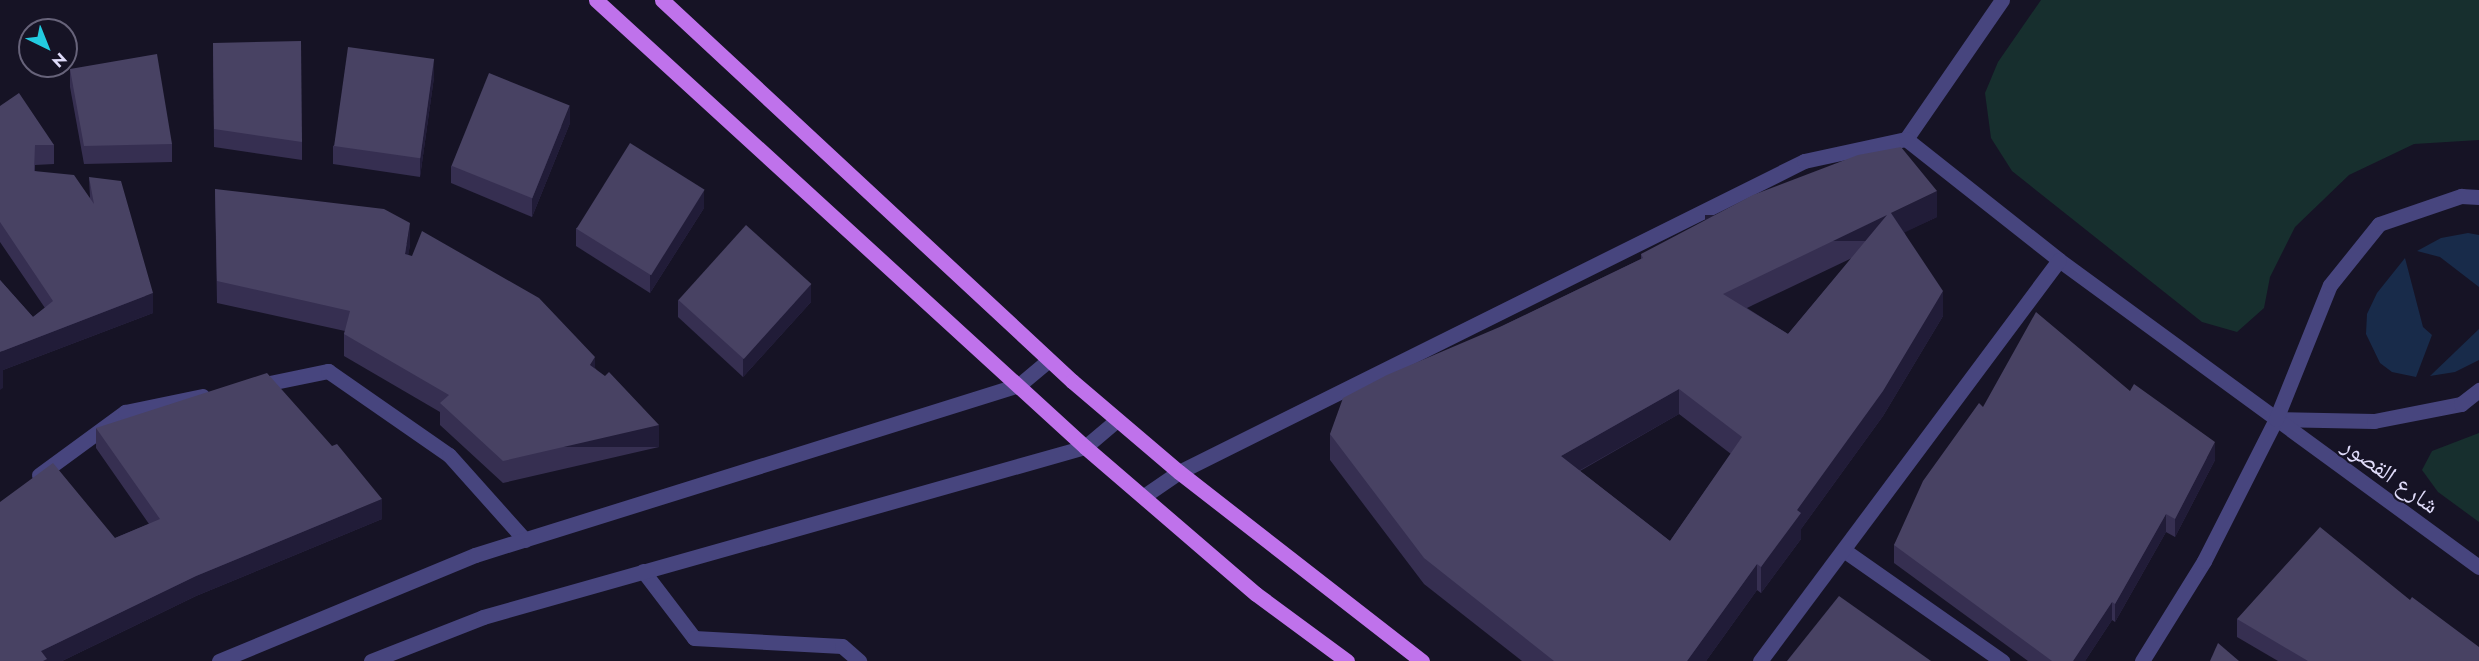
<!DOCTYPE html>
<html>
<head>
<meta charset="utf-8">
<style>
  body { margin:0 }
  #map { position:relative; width:2479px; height:661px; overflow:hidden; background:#161325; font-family:Jost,"Noto Naskh Arabic",sans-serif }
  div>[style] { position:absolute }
  .green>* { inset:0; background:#172f2e }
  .water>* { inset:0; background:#182b4a }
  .minor>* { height:15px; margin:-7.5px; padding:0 7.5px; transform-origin:7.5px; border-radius:7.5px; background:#47457e }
  .major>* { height:15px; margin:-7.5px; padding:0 7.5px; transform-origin:7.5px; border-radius:7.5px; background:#bf72eb }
  .wall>* { inset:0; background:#362f51 }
  .shaded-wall>* { inset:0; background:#211c38; transform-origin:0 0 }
  .building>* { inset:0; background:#484263; transform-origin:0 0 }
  span { translate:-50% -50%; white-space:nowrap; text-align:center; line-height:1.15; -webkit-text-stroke:4.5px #161325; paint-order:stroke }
  .street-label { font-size:24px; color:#e0dcfa }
  .north { position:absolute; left:18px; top:18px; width:60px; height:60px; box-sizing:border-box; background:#161325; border:2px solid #67637a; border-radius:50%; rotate:137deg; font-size:16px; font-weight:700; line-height:24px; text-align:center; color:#e0dcfa }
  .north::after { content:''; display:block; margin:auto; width:21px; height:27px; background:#23cbe0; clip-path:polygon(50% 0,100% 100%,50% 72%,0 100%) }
</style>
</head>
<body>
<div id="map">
  <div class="green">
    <div style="clip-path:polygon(2041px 0,2479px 0,2479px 140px,2414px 144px,2349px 175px,2295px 227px,2270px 277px,2264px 308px,2237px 332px,2202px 322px,2012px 171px,1991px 138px,1985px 93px,1998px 62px)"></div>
    <div style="clip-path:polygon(2479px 433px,2479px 522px,2438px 492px,2422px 470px,2432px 451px)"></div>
  </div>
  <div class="water">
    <div style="clip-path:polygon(2468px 233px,2479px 235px,2479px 287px,2440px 257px,2417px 251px,2441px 238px)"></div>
    <div style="clip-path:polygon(2405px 258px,2423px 327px,2432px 335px,2416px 377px,2392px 372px,2380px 363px,2366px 334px,2367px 314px,2377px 293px)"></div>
    <div style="clip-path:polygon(2479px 329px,2479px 360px,2455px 372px,2430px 376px)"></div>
  </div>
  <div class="minor">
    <div style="left:1906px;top:139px;width:169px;rotate:-55.4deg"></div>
    <div style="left:255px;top:386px;width:75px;rotate:-11.6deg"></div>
    <div style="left:328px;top:371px;width:147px;rotate:34.8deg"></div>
    <div style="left:449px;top:455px;width:114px;rotate:48.2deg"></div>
    <div style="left:2276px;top:419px;width:98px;rotate:1.2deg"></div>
    <div style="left:2374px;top:421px;width:89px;rotate:-11.1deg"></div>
    <div style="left:2461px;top:404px;width:23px;rotate:-38deg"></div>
    <div style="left:39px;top:475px;width:107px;rotate:-36.2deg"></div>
    <div style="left:125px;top:412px;width:79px;rotate:-11.7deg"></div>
    <div style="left:1144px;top:496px;width:42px;rotate:-34.4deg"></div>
    <div style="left:1179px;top:472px;width:698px;rotate:-26.45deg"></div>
    <div style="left:1804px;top:161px;width:104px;rotate:-12.2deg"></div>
    <div style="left:1906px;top:139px;width:195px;rotate:38.3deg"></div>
    <div style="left:2059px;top:260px;width:520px;rotate:36.17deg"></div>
    <div style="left:1845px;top:551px;width:192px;rotate:35deg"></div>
    <div style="left:643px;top:571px;width:84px;rotate:52.7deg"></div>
    <div style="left:694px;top:638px;width:148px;rotate:3.1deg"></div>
    <div style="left:842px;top:646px;width:23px;rotate:41deg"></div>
    <div style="left:219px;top:661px;width:277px;rotate:-22.5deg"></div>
    <div style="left:475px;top:555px;width:570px;rotate:-17.35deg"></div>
    <div style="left:1019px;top:385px;width:39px;rotate:-40deg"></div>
    <div style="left:371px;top:661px;width:120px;rotate:-21.4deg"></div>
    <div style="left:483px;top:617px;width:626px;rotate:-15.77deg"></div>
    <div style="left:1085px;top:447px;width:42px;rotate:-40.2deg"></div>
    <div style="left:1760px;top:661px;width:500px;rotate:-53.29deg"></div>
    <div style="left:2142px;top:661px;width:118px;rotate:-58.2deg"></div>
    <div style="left:2204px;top:561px;width:159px;rotate:-63.1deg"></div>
    <div style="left:2276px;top:419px;width:144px;rotate:-68.1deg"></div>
    <div style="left:2330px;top:285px;width:78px;rotate:-51.2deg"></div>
    <div style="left:2379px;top:224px;width:87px;rotate:-18.9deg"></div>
    <div style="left:2461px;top:196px;width:18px;rotate:3deg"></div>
  </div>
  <div class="major">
    <div style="left:596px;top:0;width:663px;rotate:42.43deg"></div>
    <div style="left:1085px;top:447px;width:225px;rotate:40.7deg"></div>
    <div style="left:1256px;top:594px;width:113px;rotate:36.4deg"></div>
    <div style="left:662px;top:0;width:560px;rotate:42.9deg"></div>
    <div style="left:1072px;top:381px;width:140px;rotate:40.4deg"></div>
    <div style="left:1179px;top:472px;width:308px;rotate:37.9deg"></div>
  </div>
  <div class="wall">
    <div style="clip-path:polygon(213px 43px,302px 142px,302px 160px,214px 147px)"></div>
    <div style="clip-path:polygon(70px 69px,172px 144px,172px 162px,84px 164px,70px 87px)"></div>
    <div style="clip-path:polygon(434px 77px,420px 177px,333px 164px,333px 146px)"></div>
    <div style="clip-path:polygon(0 106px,54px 145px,54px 164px,35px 165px,35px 171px,90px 198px,89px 177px,153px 313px,3px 370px,3px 388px,0 280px,33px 317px,45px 308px,0 242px)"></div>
    <div style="clip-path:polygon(570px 123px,532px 217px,451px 183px,451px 166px)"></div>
    <div style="clip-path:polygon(215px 189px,410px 245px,408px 255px,595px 368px,659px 447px,503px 483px,440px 425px,440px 412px,344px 356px,344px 334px,345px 331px,217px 303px)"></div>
    <div style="clip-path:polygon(704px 208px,650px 293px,576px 246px,576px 228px)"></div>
    <div style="clip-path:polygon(evenodd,1937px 217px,1904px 232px,1943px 316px,1883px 416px,1801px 529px,1801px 539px,1761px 593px,1757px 590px,1706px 661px,1522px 661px,1424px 584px,1330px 460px,1330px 434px,1502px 326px,1641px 259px,1641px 254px,1937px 217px,1852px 258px,1788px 334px,1747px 308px,1753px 305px,1852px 258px,1937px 217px,1679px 414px,1731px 454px,1670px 541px,1580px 471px,1679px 414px)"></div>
    <div style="clip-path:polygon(678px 300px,811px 302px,743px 377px,678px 317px)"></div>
    <div style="clip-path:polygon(1983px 407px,2215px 460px,2175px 537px,2166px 532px,2115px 622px,2112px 620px,2085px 661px,2028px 661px,1894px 563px,1894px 545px)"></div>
    <div style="clip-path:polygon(96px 428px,382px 519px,196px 596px,62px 661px,0 661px,115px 538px,149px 524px,96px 448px)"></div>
    <div style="clip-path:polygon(2410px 600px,2479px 661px,2278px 661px,2237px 637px,2237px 619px)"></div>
  </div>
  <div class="shaded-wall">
    <div style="clip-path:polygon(434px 59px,434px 77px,420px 177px,420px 159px)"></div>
    <div style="clip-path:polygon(570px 105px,570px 123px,532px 217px,532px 199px)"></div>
    <div style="clip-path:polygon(704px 190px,704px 208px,650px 293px,650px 275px)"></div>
    <div style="clip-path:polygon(1937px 191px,1937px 217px,1891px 239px,1891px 213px)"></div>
    <div style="left:1887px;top:215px;width:26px;height:182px;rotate:90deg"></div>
    <div style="clip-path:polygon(410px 223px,410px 245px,405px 276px,405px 254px)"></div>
    <div style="clip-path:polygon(811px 284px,811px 302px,743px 377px,743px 359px)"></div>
    <div style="clip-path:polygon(1943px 291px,1943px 316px,1883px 416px,1801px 529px,1801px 539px,1761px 593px,1761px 567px,1797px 510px)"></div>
    <div style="clip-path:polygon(153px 293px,153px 313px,3px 370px,3px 388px,0 390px,0 352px)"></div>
    <div style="clip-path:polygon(595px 357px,595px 379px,590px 365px)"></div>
    <div style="clip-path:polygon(1679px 389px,1679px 414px,1561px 481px,1561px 456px)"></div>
    <div style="left:659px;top:425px;width:22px;height:160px;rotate:90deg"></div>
    <div style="clip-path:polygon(2215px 442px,2215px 460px,2175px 537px,2175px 519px)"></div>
    <div style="clip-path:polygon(382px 499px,382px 519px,196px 596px,62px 661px,41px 661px,41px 651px,196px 576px)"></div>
    <div style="clip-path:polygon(2166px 514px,2166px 532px,2115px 622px,2115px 604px)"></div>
    <div style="clip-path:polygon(1757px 564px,1757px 590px,1706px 661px,1687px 661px)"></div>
    <div style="clip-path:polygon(2112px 602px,2112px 620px,2085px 661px,2073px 661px)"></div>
  </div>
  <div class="building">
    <div style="clip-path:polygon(301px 41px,302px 142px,214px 129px,213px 43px)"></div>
    <div style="left:348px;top:47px;width:87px;height:100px;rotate:8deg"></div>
    <div style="clip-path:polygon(157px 54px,172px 144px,84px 146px,70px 69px)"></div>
    <div style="left:489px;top:73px;width:87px;height:100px;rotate:22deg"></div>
    <div style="clip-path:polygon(19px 93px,54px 145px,35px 145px,34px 171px,74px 175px,94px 204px,89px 177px,121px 181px,153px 293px,0 352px,0 280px,33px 317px,53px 301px,0 222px,0 106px)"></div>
    <div style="left:630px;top:143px;width:88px;height:101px;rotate:32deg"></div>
    <div style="clip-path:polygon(evenodd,1901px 147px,1937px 191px,1891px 213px,1943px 291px,1883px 391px,1797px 510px,1801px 513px,1761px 567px,1757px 564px,1687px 661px,1554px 661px,1424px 558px,1330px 434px,1343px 398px,1387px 375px,1502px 326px,1643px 258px,1641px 254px,1753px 195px,1858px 155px,1901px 147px,1887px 215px,1788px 334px,1723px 294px,1887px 215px,1901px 147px,1679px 389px,1742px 437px,1670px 541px,1561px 456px,1679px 389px)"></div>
    <div style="clip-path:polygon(215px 189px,384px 209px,410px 223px,405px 254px,412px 256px,422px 231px,539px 298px,595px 357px,590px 365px,605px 376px,609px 372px,659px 425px,503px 461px,440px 403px,449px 395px,344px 334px,350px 311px,217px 281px)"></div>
    <div style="left:746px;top:225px;width:88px;height:101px;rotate:42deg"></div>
    <div style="clip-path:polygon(2036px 312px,2130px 391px,2134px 384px,2215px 442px,2175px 519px,2166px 514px,2115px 604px,2112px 602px,2073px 661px,2052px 661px,1894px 545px,1923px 481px,1979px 403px,1983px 407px)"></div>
    <div style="clip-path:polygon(267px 373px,332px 446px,337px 444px,382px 499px,196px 576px,41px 651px,47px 659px,43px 661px,0 661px,0 502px,53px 463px,115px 538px,160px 519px,96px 428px)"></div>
    <div style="clip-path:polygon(2320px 527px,2410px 600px,2412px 597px,2479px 647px,2479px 661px,2308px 661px,2237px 619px)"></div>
    <div style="clip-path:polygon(1839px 596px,1931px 661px,1787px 661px)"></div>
    <div style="clip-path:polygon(2218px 643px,2239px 661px,2210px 661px)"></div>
  </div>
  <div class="street-label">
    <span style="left:2391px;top:475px;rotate:36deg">شارع القصور</span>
  </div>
  <div class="north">N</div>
</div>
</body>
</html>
